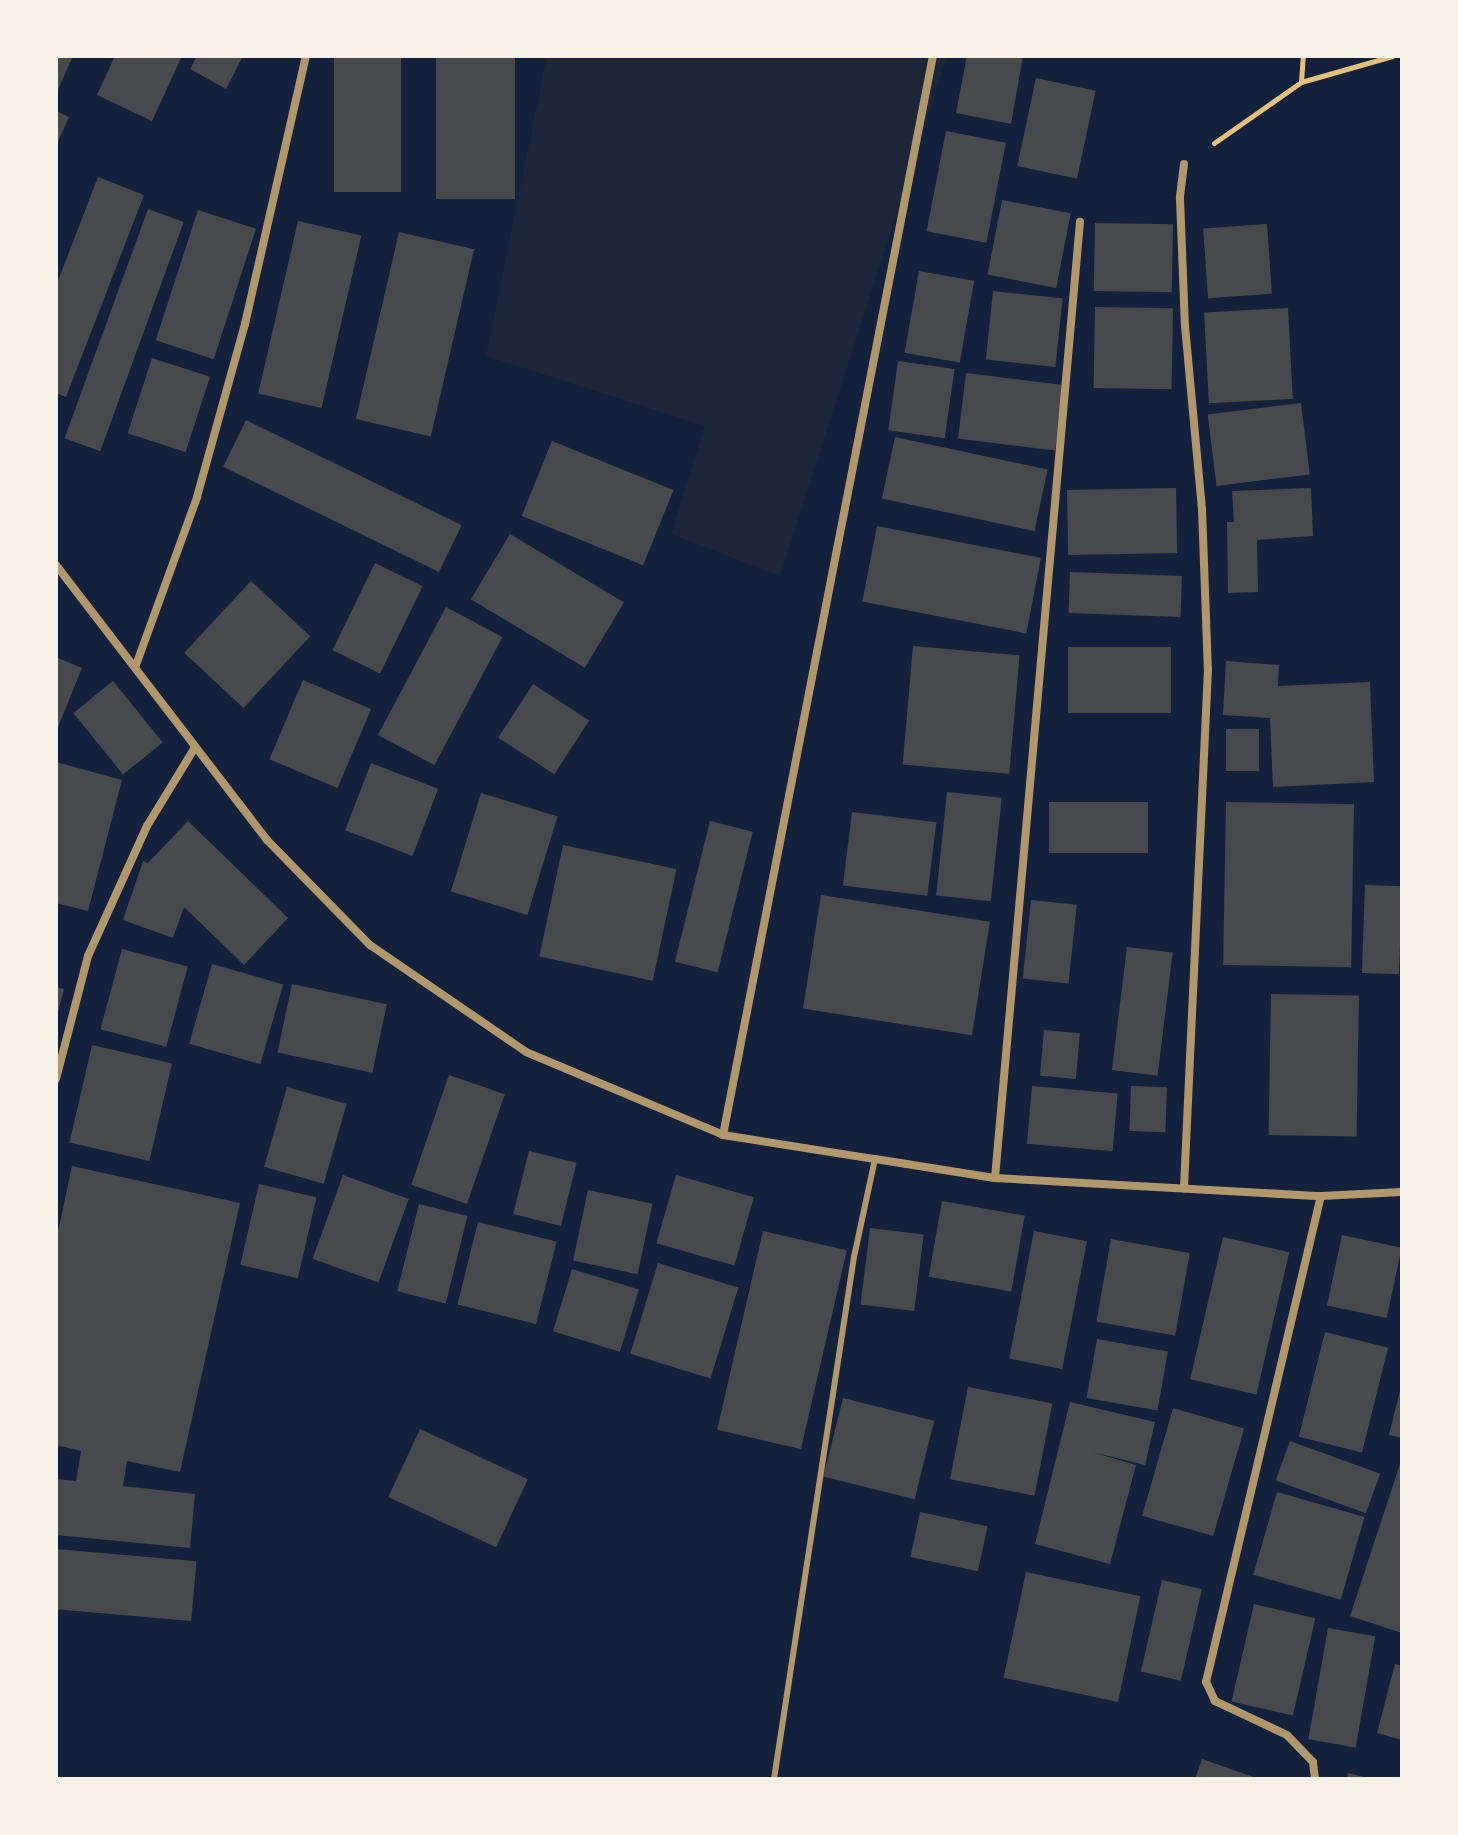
<!DOCTYPE html>
<html>
<head>
<meta charset="utf-8">
<style>
  body { margin:0 }
  #map { position:relative; width:1458px; height:1835px; overflow:hidden; background:#14213d; font-family:Roboto,sans-serif }
  div>[style] { position:absolute }
  .green>* { inset:0; background:#1d2539 }
  .building>* { inset:0; background:#48494c; transform-origin:0 0 }
  .path>* { height:5px; margin:-2.5px; padding:0 2.5px; transform-origin:2.5px; border-radius:2.5px; background:#e5c07b }
  .service>* { height:6px; margin:-3px; padding:0 3px; transform-origin:3px; border-radius:3px; background:#b1986c }
  .minor>* { height:8px; margin:-4px; padding:0 4px; transform-origin:4px; border-radius:4px; background:#b1986c }
  span { translate:-50% -50%; white-space:nowrap; text-align:center; line-height:1.15; -webkit-text-stroke:7px #f6f1e7; paint-order:stroke }
  .frame { position:absolute; inset:0; border:58px solid #f6f1e7; pointer-events:none }
</style>
</head>
<body>
<div id="map">
  <div class="green">
    <div style="clip-path:polygon(547px 56px,947px 56px,780px 576px,671px 534px,705px 426px,486px 356px)"></div>
  </div>
  <div class="building">
    <div style="clip-path:polygon(56px 56px,73px 56px,56px 94px)"></div>
    <div style="clip-path:polygon(115px 56px,182px 56px,152px 121px,97px 95px)"></div>
    <div style="clip-path:polygon(197px 56px,243px 56px,226px 89px,190px 69px)"></div>
    <div style="left:334px;top:56px;width:67px;height:136px"></div>
    <div style="left:436px;top:56px;width:79px;height:143px"></div>
    <div style="clip-path:polygon(967px 56px,1023px 56px,1011px 124px,956px 113px)"></div>
    <div style="left:1036px;top:78px;width:61px;height:90px;rotate:12deg"></div>
    <div style="clip-path:polygon(56px 111px,69px 117px,56px 146px)"></div>
    <div style="left:946px;top:131px;width:61px;height:102px;rotate:11deg"></div>
    <div style="clip-path:polygon(98px 177px,144px 195px,66px 397px,56px 393px,56px 286px)"></div>
    <div style="left:1002px;top:200px;width:70px;height:76px;rotate:11deg"></div>
    <div style="left:148px;top:209px;width:38px;height:244px;rotate:20deg"></div>
    <div style="left:198px;top:210px;width:61px;height:137px;rotate:18deg"></div>
    <div style="left:298px;top:221px;width:65px;height:177px;rotate:13deg"></div>
    <div style="left:1095px;top:223px;width:78px;height:68px;rotate:1deg"></div>
    <div style="left:1267px;top:224px;width:70px;height:64px;rotate:86deg"></div>
    <div style="left:399px;top:232px;width:77px;height:192px;rotate:13deg"></div>
    <div style="left:919px;top:271px;width:56px;height:83px;rotate:10deg"></div>
    <div style="left:993px;top:291px;width:70px;height:69px;rotate:6deg"></div>
    <div style="left:1095px;top:307px;width:78px;height:81px;rotate:1deg"></div>
    <div style="left:1288px;top:308px;width:91px;height:84px;rotate:87deg"></div>
    <div style="left:152px;top:358px;width:61px;height:79px;rotate:18deg"></div>
    <div style="left:898px;top:361px;width:57px;height:70px;rotate:8deg"></div>
    <div style="left:966px;top:373px;width:98px;height:66px;rotate:7deg"></div>
    <div style="left:1301px;top:403px;width:72px;height:94px;rotate:83deg"></div>
    <div style="left:246px;top:420px;width:240px;height:52px;rotate:26deg"></div>
    <div style="left:895px;top:437px;width:156px;height:63px;rotate:12deg"></div>
    <div style="left:552px;top:441px;width:131px;height:81px;rotate:22deg"></div>
    <div style="left:1176px;top:488px;width:65px;height:109px;rotate:89deg"></div>
    <div style="clip-path:polygon(1311px 488px,1313px 536px,1257px 540px,1258px 592px,1228px 593px,1227px 522px,1234px 522px,1232px 491px)"></div>
    <div style="left:877px;top:526px;width:167px;height:77px;rotate:11deg"></div>
    <div style="left:510px;top:534px;width:133px;height:76px;rotate:31deg"></div>
    <div style="left:375px;top:563px;width:53px;height:97px;rotate:26deg"></div>
    <div style="left:1070px;top:572px;width:112px;height:41px;rotate:2deg"></div>
    <div style="left:251px;top:581px;width:81px;height:98px;rotate:43deg"></div>
    <div style="left:446px;top:607px;width:64px;height:145px;rotate:28deg"></div>
    <div style="left:913px;top:646px;width:107px;height:119px;rotate:5deg"></div>
    <div style="left:1068px;top:647px;width:103px;height:66px"></div>
    <div style="clip-path:polygon(56px 657px,82px 668px,56px 732px)"></div>
    <div style="clip-path:polygon(1226px 661px,1279px 665px,1278px 686px,1370px 682px,1374px 782px,1273px 787px,1270px 718px,1223px 715px)"></div>
    <div style="left:303px;top:680px;width:74px;height:86px;rotate:23deg"></div>
    <div style="left:113px;top:681px;width:79px;height:51px;rotate:51deg"></div>
    <div style="left:533px;top:684px;width:67px;height:64px;rotate:33deg"></div>
    <div style="left:1226px;top:729px;width:33px;height:42px"></div>
    <div style="clip-path:polygon(56px 762px,122px 780px,88px 911px,56px 903px)"></div>
    <div style="left:371px;top:763px;width:72px;height:72px;rotate:21deg"></div>
    <div style="left:947px;top:792px;width:55px;height:104px;rotate:6deg"></div>
    <div style="left:481px;top:793px;width:80px;height:103px;rotate:17deg"></div>
    <div style="left:1148px;top:802px;width:51px;height:99px;rotate:90deg"></div>
    <div style="left:1226px;top:802px;width:128px;height:163px;rotate:1deg"></div>
    <div style="left:852px;top:812px;width:85px;height:74px;rotate:7deg"></div>
    <div style="clip-path:polygon(188px 821px,288px 918px,244px 965px,184px 907px,173px 938px,123px 920px,143px 861px,148px 863px)"></div>
    <div style="left:710px;top:821px;width:44px;height:145px;rotate:14deg"></div>
    <div style="left:563px;top:845px;width:116px;height:114px;rotate:12deg"></div>
    <div style="left:1365px;top:885px;width:37px;height:88px;rotate:2deg"></div>
    <div style="left:821px;top:895px;width:171px;height:115px;rotate:9deg"></div>
    <div style="left:1031px;top:900px;width:46px;height:79px;rotate:6deg"></div>
    <div style="left:1127px;top:947px;width:46px;height:124px;rotate:7deg"></div>
    <div style="left:122px;top:949px;width:68px;height:83px;rotate:15deg"></div>
    <div style="left:212px;top:964px;width:74px;height:83px;rotate:16deg"></div>
    <div style="left:292px;top:984px;width:97px;height:70px;rotate:12deg"></div>
    <div style="clip-path:polygon(56px 987px,64px 989px,57px 1015px,56px 1015px)"></div>
    <div style="left:1271px;top:994px;width:88px;height:141px;rotate:1deg"></div>
    <div style="left:1044px;top:1030px;width:36px;height:46px;rotate:5deg"></div>
    <div style="left:92px;top:1045px;width:82px;height:100px;rotate:13deg"></div>
    <div style="left:449px;top:1075px;width:59px;height:116px;rotate:19deg"></div>
    <div style="left:1032px;top:1086px;width:86px;height:58px;rotate:5deg"></div>
    <div style="left:1131px;top:1086px;width:36px;height:45px;rotate:2deg"></div>
    <div style="left:287px;top:1087px;width:62px;height:83px;rotate:16deg"></div>
    <div style="left:529px;top:1151px;width:49px;height:65px;rotate:14deg"></div>
    <div style="clip-path:polygon(72px 1166px,240px 1203px,180px 1472px,127px 1461px,123px 1486px,195px 1494px,190px 1548px,56px 1535px,56px 1479px,76px 1481px,81px 1451px,56px 1445px,56px 1241px)"></div>
    <div style="left:343px;top:1175px;width:70px;height:89px;rotate:20deg"></div>
    <div style="left:676px;top:1175px;width:81px;height:71px;rotate:16deg"></div>
    <div style="left:259px;top:1184px;width:59px;height:83px;rotate:13deg"></div>
    <div style="left:588px;top:1190px;width:66px;height:72px;rotate:12deg"></div>
    <div style="left:942px;top:1201px;width:84px;height:77px;rotate:10deg"></div>
    <div style="left:419px;top:1204px;width:50px;height:90px;rotate:14deg"></div>
    <div style="left:478px;top:1222px;width:81px;height:85px;rotate:14deg"></div>
    <div style="left:870px;top:1228px;width:54px;height:77px;rotate:7deg"></div>
    <div style="left:763px;top:1231px;width:86px;height:204px;rotate:13deg"></div>
    <div style="left:1034px;top:1231px;width:54px;height:130px;rotate:11deg"></div>
    <div style="left:1342px;top:1235px;width:61px;height:72px;rotate:12deg"></div>
    <div style="left:1223px;top:1237px;width:68px;height:146px;rotate:13deg"></div>
    <div style="left:1111px;top:1239px;width:80px;height:84px;rotate:10deg"></div>
    <div style="left:658px;top:1263px;width:84px;height:95px;rotate:17deg"></div>
    <div style="left:572px;top:1269px;width:70px;height:65px;rotate:17deg"></div>
    <div style="left:1325px;top:1332px;width:65px;height:108px;rotate:14deg"></div>
    <div style="left:1097px;top:1339px;width:72px;height:60px;rotate:10deg"></div>
    <div style="clip-path:polygon(1402px 1383px,1402px 1438px,1389px 1435px)"></div>
    <div style="left:968px;top:1387px;width:86px;height:94px;rotate:11deg"></div>
    <div style="left:843px;top:1398px;width:94px;height:81px;rotate:14deg"></div>
    <div style="clip-path:polygon(1070px 1402px,1155px 1422px,1145px 1465px,1092px 1452px,1136px 1465px,1110px 1564px,1035px 1544px)"></div>
    <div style="left:1173px;top:1408px;width:74px;height:112px;rotate:16deg"></div>
    <div style="left:420px;top:1429px;width:119px;height:75px;rotate:25deg"></div>
    <div style="left:1290px;top:1441px;width:96px;height:42px;rotate:20deg"></div>
    <div style="clip-path:polygon(1401px 1461px,1402px 1461px,1402px 1633px,1350px 1616px)"></div>
    <div style="left:1277px;top:1492px;width:91px;height:86px;rotate:16deg"></div>
    <div style="left:920px;top:1512px;width:69px;height:46px;rotate:12deg"></div>
    <div style="left:56px;top:1549px;width:141px;height:60px;rotate:5deg"></div>
    <div style="left:1026px;top:1572px;width:117px;height:108px;rotate:12deg"></div>
    <div style="left:1162px;top:1580px;width:41px;height:94px;rotate:13deg"></div>
    <div style="left:1254px;top:1604px;width:63px;height:100px;rotate:13deg"></div>
    <div style="left:1328px;top:1628px;width:48px;height:113px;rotate:10deg"></div>
    <div style="clip-path:polygon(1395px 1664px,1402px 1666px,1402px 1740px,1377px 1733px)"></div>
    <div style="clip-path:polygon(1202px 1759px,1259px 1779px,1195px 1779px)"></div>
    <div style="clip-path:polygon(1348px 1773px,1368px 1778px,1368px 1779px,1347px 1779px)"></div>
  </div>
  <div class="path">
    <div style="left:1301px;top:82px;width:26px;rotate:-86deg"></div>
    <div style="left:1214px;top:143px;width:106px;rotate:-35deg"></div>
    <div style="left:1301px;top:82px;width:95px;rotate:-15.9deg"></div>
  </div>
  <div class="service">
    <div style="left:774px;top:1779px;width:528px;rotate:-81.29deg"></div>
    <div style="left:854px;top:1257px;width:100px;rotate:-77.9deg"></div>
  </div>
  <div class="minor">
    <div style="left:1184px;top:164px;width:34px;rotate:97deg"></div>
    <div style="left:1180px;top:198px;width:128px;rotate:87.8deg"></div>
    <div style="left:1185px;top:326px;width:184px;rotate:84.7deg"></div>
    <div style="left:1202px;top:509px;width:160px;rotate:87.9deg"></div>
    <div style="left:1208px;top:669px;width:520px;rotate:92.65deg"></div>
    <div style="left:56px;top:565px;width:347px;rotate:52.5deg"></div>
    <div style="left:267px;top:840px;width:147px;rotate:45.6deg"></div>
    <div style="left:370px;top:945px;width:189px;rotate:34.4deg"></div>
    <div style="left:526px;top:1052px;width:214px;rotate:22.8deg"></div>
    <div style="left:723px;top:1135px;width:154px;rotate:9deg"></div>
    <div style="left:875px;top:1159px;width:121px;rotate:9deg"></div>
    <div style="left:995px;top:1178px;width:326px;rotate:3.2deg"></div>
    <div style="left:1321px;top:1196px;width:81px;rotate:-2.8deg"></div>
    <div style="left:136px;top:665px;width:179px;rotate:-70deg"></div>
    <div style="left:197px;top:497px;width:180px;rotate:-74.5deg"></div>
    <div style="left:245px;top:324px;width:275px;rotate:-77.2deg"></div>
    <div style="left:56px;top:1079px;width:127px;rotate:-75.4deg"></div>
    <div style="left:88px;top:956px;width:143px;rotate:-65.6deg"></div>
    <div style="left:147px;top:826px;width:90px;rotate:-58.6deg"></div>
    <div style="left:723px;top:1135px;width:1099px;rotate:-78.99deg"></div>
    <div style="left:995px;top:1178px;width:960px;rotate:-84.92deg"></div>
    <div style="left:1315px;top:1779px;width:17px;rotate:-97deg"></div>
    <div style="left:1313px;top:1762px;width:37px;rotate:-134deg"></div>
    <div style="left:1287px;top:1735px;width:80px;rotate:-154.7deg"></div>
    <div style="left:1215px;top:1701px;width:21px;rotate:-115deg"></div>
    <div style="left:1206px;top:1682px;width:499px;rotate:-76.7deg"></div>
  </div>
  <div class="frame"></div>
</div>
</body>
</html>
